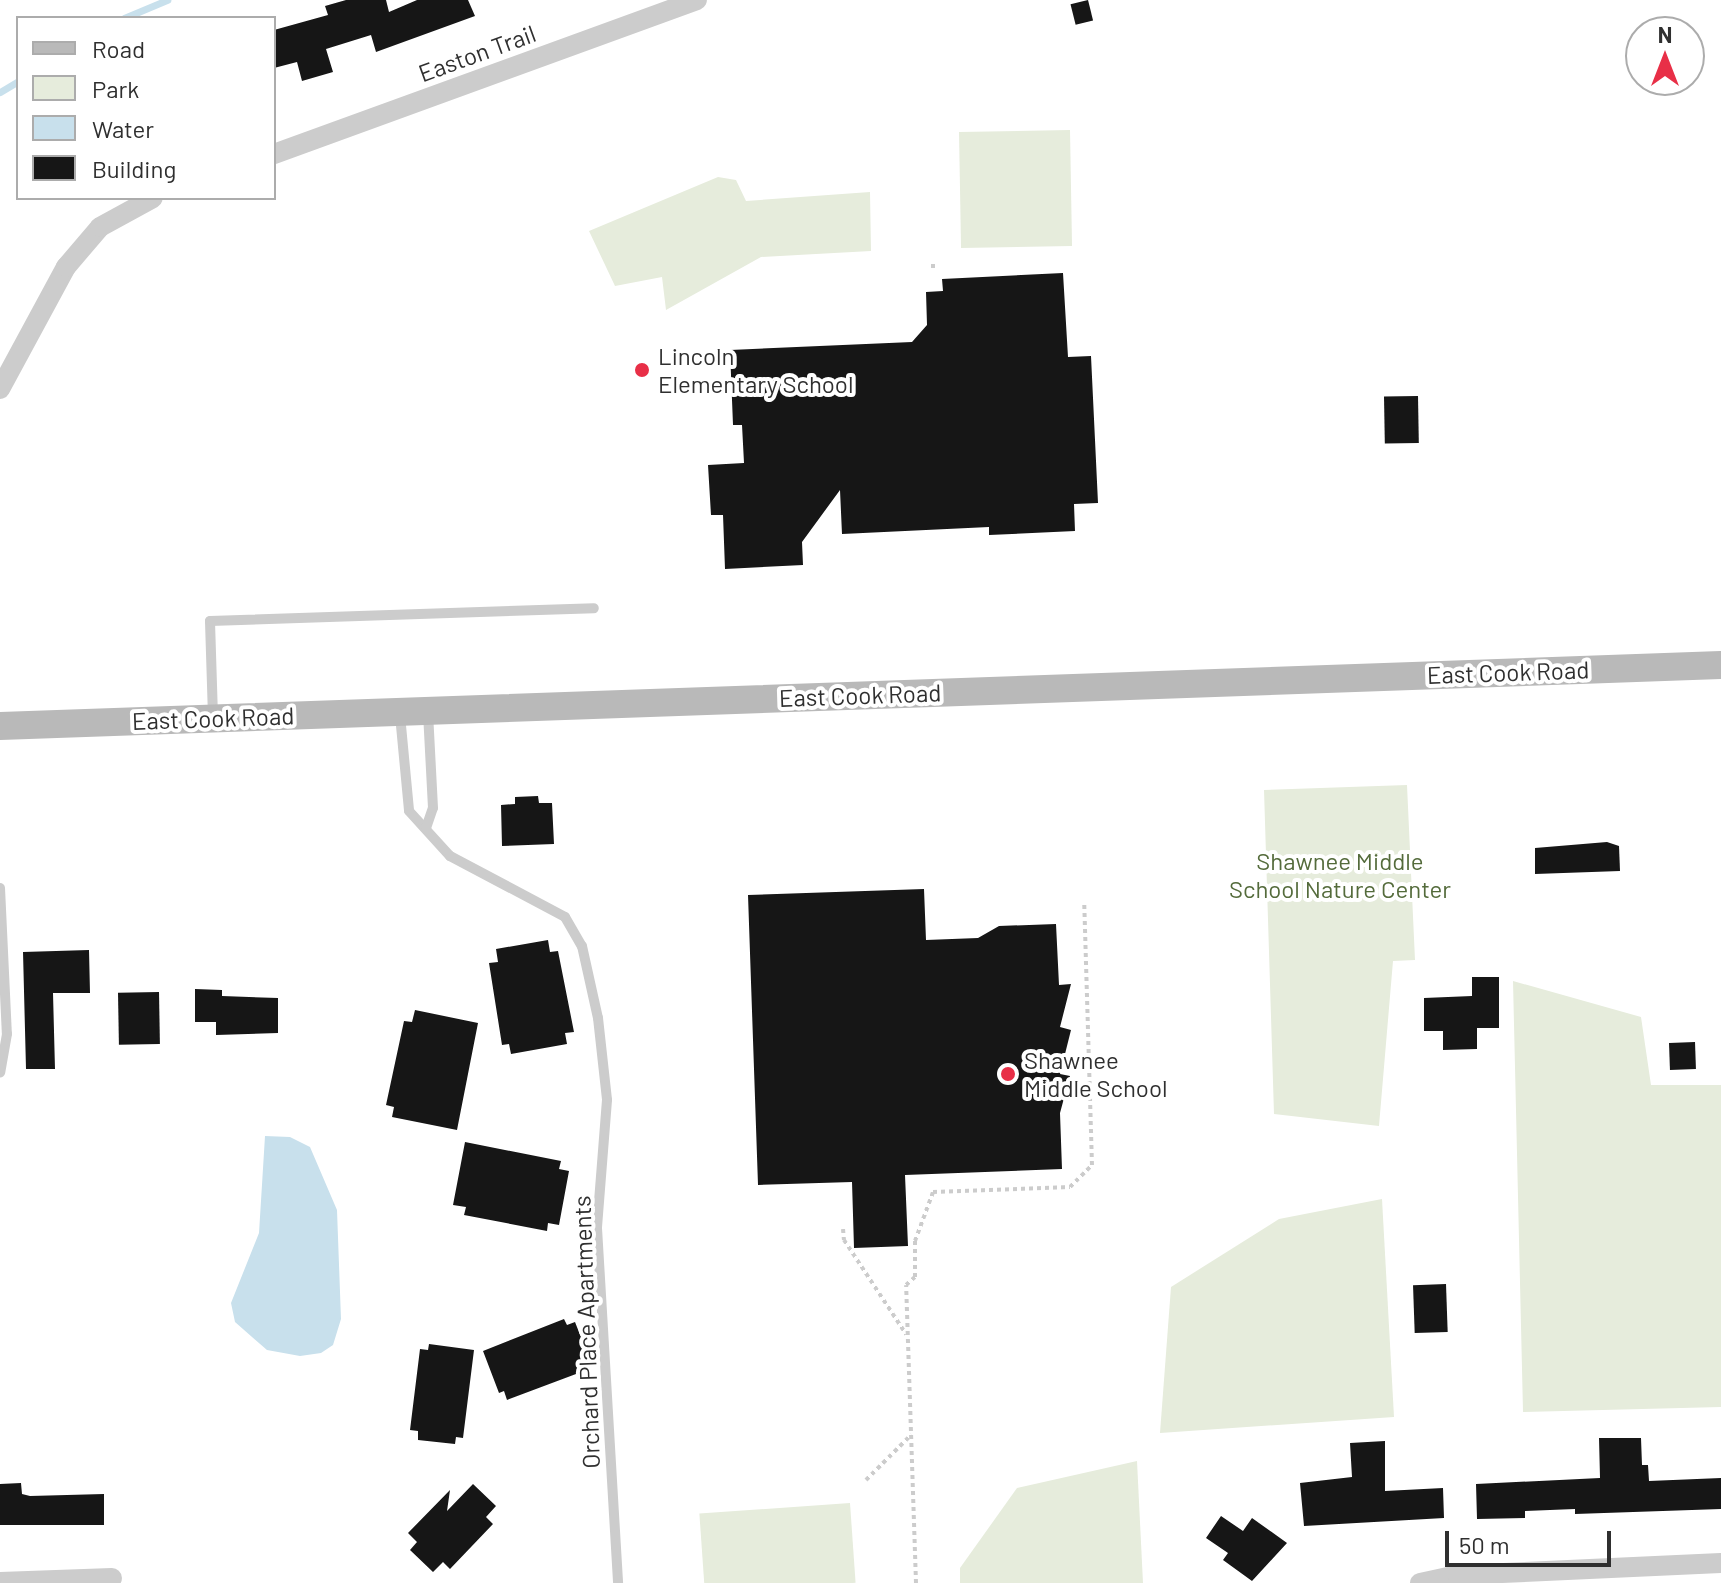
<!DOCTYPE html>
<html>
<head>
<meta charset="utf-8">
<style>
  body { margin:0 }
  #map { position:relative; width:1721px; height:1583px; overflow:hidden; background:#fff; font-family:Barlow,sans-serif }
  div>[style] { position:absolute }
  .green>* { inset:0; background:#e6ecdc; transform-origin:0 0 }
  .water>* { inset:0; background:#c8e0ec }
  .stream>* { height:7px; margin:-3.5px; padding:0 3.5px; transform-origin:3.5px; border-radius:3.5px; background:#c8e0ec }
  .building>* { inset:0; background:#161616; transform-origin:0 0 }
  .path>* { height:4px; margin-top:-2px; transform-origin:0; background:repeating-linear-gradient(90deg,#ccc 0 4px,transparent 0 8px) }
  .service>* { height:10px; margin:-5px; padding:0 5px; transform-origin:5px; border-radius:5px; background:#ccc }
  .minor>* { height:20px; margin:-10px; padding:0 10px; transform-origin:10px; border-radius:10px; background:#ccc }
  .secondary>* { height:28px; margin:-14px; padding:0 14px; transform-origin:14px; border-radius:14px; background:#b9b9b9 }
  .dots>* { width:22px; height:22px; translate:-50% -50%; box-sizing:border-box; border:4px solid #fff; border-radius:50% }
  span { translate:-50% -50%; white-space:nowrap; text-align:center; line-height:1.15; -webkit-text-stroke:8px #fff; paint-order:stroke }
  .street-label { font-size:24px; color:#2f2f2f }
  .poi-label { font-size:24px; color:#2f2f2f }
  .left { translate:0 -50%; text-align:left }
  .park-label { font-size:24px; color:#546b3b }
  .legend { position:absolute; left:16px; top:16px; width:260px; height:184px; box-sizing:border-box; background:#fff; border:2px solid #acacac; margin:0; padding:10px 14px; list-style:none; font-size:24px; color:#2f2f2f }
  .legend li { display:flex; align-items:center; gap:16px; height:40px }
  .legend b { width:40px; border:2px solid #acacac }
  .north { position:absolute; left:1625px; top:16px; width:80px; height:80px; box-sizing:border-box; background:#fff; border:2px solid #acacac; border-radius:50%; rotate:0deg; font-size:22px; font-weight:700; line-height:32px; text-align:center; color:#2f2f2f }
  .north::after { content:''; display:block; margin:auto; width:28px; height:36px; background:#e82f47; clip-path:polygon(50% 0,100% 100%,50% 72%,0 100%) }
  .scale { position:absolute; left:1445px; top:1531px; width:166px; height:36px; box-sizing:border-box; border:4px solid #2f2f2f; border-top:0; padding-left:10px; font-size:24px; line-height:28px; white-space:nowrap; color:#2f2f2f; -webkit-text-stroke:6px #fff; paint-order:stroke }
</style>
</head>
<body>
<div id="map">
  <div class="green">
    <div style="left:1070px;top:130px;width:116px;height:111px;rotate:89deg"></div>
    <div style="clip-path:polygon(718px 177px,736px 180px,746px 201px,870px 192px,871px 251px,761px 257px,666px 310px,662px 277px,615px 286px,589px 231px)"></div>
    <div style="clip-path:polygon(1407px 785px,1415px 960px,1393px 961px,1379px 1126px,1274px 1114px,1264px 790px)"></div>
    <div style="clip-path:polygon(1513px 981px,1641px 1017px,1651px 1085px,1721px 1085px,1721px 1407px,1523px 1412px)"></div>
    <div style="clip-path:polygon(1382px 1199px,1394px 1417px,1160px 1433px,1171px 1287px,1279px 1219px)"></div>
    <div style="clip-path:polygon(1137px 1461px,1143px 1583px,960px 1583px,960px 1568px,1017px 1488px)"></div>
    <div style="left:850px;top:1503px;width:80px;height:151px;rotate:86deg"></div>
  </div>
  <div class="water">
    <div style="clip-path:polygon(265px 1136px,290px 1137px,310px 1147px,337px 1210px,341px 1319px,333px 1345px,321px 1353px,300px 1356px,267px 1350px,235px 1322px,231px 1303px,259px 1233px)"></div>
  </div>
  <div class="stream">
    <div style="left:124px;top:18px;width:47px;rotate:-22.7deg"></div>
    <div style="left:0;top:92px;width:21px;rotate:-31deg"></div>
  </div>
  <div class="building">
    <div style="clip-path:polygon(346px 0,386px 0,389px 12px,417px 0,468px 0,475px 16px,376px 52px,371px 35px,326px 49px,333px 72px,302px 81px,297px 62px,274px 68px,274px 30px,328px 15px,325px 6px)"></div>
    <div style="left:1088px;top:0;width:21px;height:18px;rotate:76deg"></div>
    <div style="clip-path:polygon(1063px 273px,1068px 357px,1091px 356px,1098px 503px,1074px 504px,1075px 531px,989px 535px,989px 527px,842px 534px,840px 490px,802px 542px,803px 565px,725px 569px,723px 515px,711px 515px,708px 465px,744px 463px,742px 425px,733px 425px,730px 350px,912px 342px,927px 325px,926px 292px,943px 291px,942px 279px)"></div>
    <div style="left:1418px;top:396px;width:47px;height:34px;rotate:89deg"></div>
    <div style="clip-path:polygon(538px 796px,539px 803px,552px 803px,554px 844px,502px 846px,501px 805px,515px 804px,515px 797px)"></div>
    <div style="clip-path:polygon(1607px 842px,1619px 846px,1620px 871px,1535px 874px,1535px 848px)"></div>
    <div style="clip-path:polygon(924px 889px,926px 940px,978px 938px,999px 926px,1056px 924px,1059px 985px,1071px 984px,1060px 1027px,1071px 1030px,1060px 1074px,1070px 1076px,1060px 1113px,1062px 1169px,905px 1175px,908px 1246px,854px 1248px,852px 1182px,758px 1185px,748px 895px)"></div>
    <div style="clip-path:polygon(548px 940px,550px 952px,558px 951px,574px 1032px,565px 1033px,567px 1044px,511px 1054px,509px 1044px,502px 1045px,489px 963px,498px 962px,496px 949px)"></div>
    <div style="clip-path:polygon(89px 950px,90px 993px,53px 993px,55px 1069px,26px 1069px,23px 952px)"></div>
    <div style="clip-path:polygon(1472px 977px,1499px 977px,1499px 1028px,1477px 1028px,1477px 1049px,1443px 1050px,1443px 1031px,1424px 1031px,1424px 998px,1472px 996px)"></div>
    <div style="clip-path:polygon(195px 989px,222px 990px,222px 996px,278px 998px,278px 1033px,216px 1035px,216px 1022px,195px 1022px)"></div>
    <div style="left:159px;top:992px;width:52px;height:41px;rotate:89deg"></div>
    <div style="clip-path:polygon(415px 1010px,478px 1023px,457px 1130px,392px 1117px,394px 1107px,386px 1105px,404px 1021px,412px 1022px)"></div>
    <div style="left:1695px;top:1042px;width:27px;height:26px;rotate:88deg"></div>
    <div style="clip-path:polygon(465px 1142px,561px 1161px,559px 1169px,569px 1171px,559px 1225px,548px 1223px,547px 1231px,464px 1215px,466px 1207px,453px 1205px)"></div>
    <div style="left:1446px;top:1284px;width:48px;height:33px;rotate:88deg"></div>
    <div style="clip-path:polygon(564px 1319px,567px 1325px,575px 1322px,590px 1360px,581px 1363px,584px 1371px,507px 1400px,504px 1391px,499px 1393px,483px 1351px)"></div>
    <div style="clip-path:polygon(429px 1344px,474px 1350px,463px 1438px,456px 1437px,455px 1444px,418px 1440px,418px 1431px,410px 1430px,420px 1349px,428px 1350px)"></div>
    <div style="clip-path:polygon(1599px 1438px,1641px 1438px,1642px 1465px,1648px 1465px,1649px 1481px,1721px 1478px,1721px 1509px,1575px 1514px,1575px 1509px,1525px 1511px,1525px 1518px,1477px 1519px,1476px 1484px,1600px 1478px)"></div>
    <div style="clip-path:polygon(1385px 1441px,1385px 1491px,1443px 1488px,1444px 1518px,1304px 1526px,1300px 1483px,1352px 1477px,1350px 1443px)"></div>
    <div style="clip-path:polygon(21px 1483px,22px 1494px,30px 1496px,104px 1494px,104px 1525px,0 1525px,0 1484px)"></div>
    <div style="clip-path:polygon(473px 1484px,496px 1506px,486px 1517px,493px 1524px,450px 1569px,443px 1562px,433px 1572px,410px 1550px,417px 1542px,408px 1533px,450px 1490px,447px 1511px)"></div>
    <div style="clip-path:polygon(1221px 1516px,1243px 1531px,1252px 1518px,1287px 1543px,1252px 1581px,1223px 1560px,1228px 1553px,1206px 1538px)"></div>
  </div>
  <div class="path">
    <div style="left:933px;top:264px;width:6px;rotate:90deg"></div>
    <div style="left:843px;top:1229px;width:11px;rotate:85deg"></div>
    <div style="left:844px;top:1240px;width:113px;rotate:56.6deg"></div>
    <div style="left:866px;top:1480px;width:64px;rotate:-45deg"></div>
    <div style="left:916px;top:1583px;width:298px;rotate:-91.9deg"></div>
    <div style="left:906px;top:1285px;width:12px;rotate:-42deg"></div>
    <div style="left:915px;top:1277px;width:36px;rotate:-90deg"></div>
    <div style="left:915px;top:1241px;width:52px;rotate:-69.8deg"></div>
    <div style="left:933px;top:1192px;width:137px;rotate:-2.1deg"></div>
    <div style="left:1070px;top:1187px;width:31px;rotate:-45deg"></div>
    <div style="left:1092px;top:1165px;width:264px;rotate:-91.7deg"></div>
  </div>
  <div class="service">
    <div style="left:400px;top:715px;width:96px;rotate:84.6deg"></div>
    <div style="left:409px;top:811px;width:61px;rotate:47.7deg"></div>
    <div style="left:450px;top:856px;width:130px;rotate:27.9deg"></div>
    <div style="left:565px;top:917px;width:34px;rotate:60deg"></div>
    <div style="left:582px;top:946px;width:74px;rotate:77.5deg"></div>
    <div style="left:598px;top:1018px;width:82px;rotate:83.7deg"></div>
    <div style="left:607px;top:1100px;width:128px;rotate:94.5deg"></div>
    <div style="left:597px;top:1228px;width:356px;rotate:86.6deg"></div>
    <div style="left:213px;top:717px;width:96px;rotate:-91.8deg"></div>
    <div style="left:210px;top:621px;width:384px;rotate:-1.9deg"></div>
    <div style="left:426px;top:828px;width:21px;rotate:-71deg"></div>
    <div style="left:433px;top:808px;width:97px;rotate:-93deg"></div>
    <div style="left:0;top:888px;width:146px;rotate:87.3deg"></div>
    <div style="left:7px;top:1034px;width:39px;rotate:100deg"></div>
  </div>
  <div class="minor">
    <div style="left:274px;top:154px;width:450px;rotate:-20deg"></div>
    <div style="left:0;top:389px;width:139px;rotate:-61.6deg"></div>
    <div style="left:66px;top:267px;width:52px;rotate:-49.6deg"></div>
    <div style="left:100px;top:227px;width:60px;rotate:-28.7deg"></div>
    <div style="left:0;top:1582px;width:112px;rotate:-2deg"></div>
    <div style="left:1420px;top:1583px;width:39px;rotate:-12deg"></div>
    <div style="left:1458px;top:1575px;width:263px;rotate:-2.6deg"></div>
  </div>
  <div class="secondary">
    <div style="left:0;top:726px;width:1722px;rotate:-2.03deg"></div>
  </div>
  <div class="dots">
    <div style="left:642px;top:370px;background:#e82f47"></div>
    <div style="left:1008px;top:1074px;background:#e82f47"></div>
  </div>
  <div class="street-label">
    <span style="left:477px;top:53px;rotate:-20deg">Easton Trail</span>
    <span style="left:1508px;top:672px;rotate:-2deg">East Cook Road</span>
    <span style="left:860px;top:695px;rotate:-2deg">East Cook Road</span>
    <span style="left:213px;top:718px;rotate:-2deg">East Cook Road</span>
    <span style="left:586px;top:1332px;rotate:-92deg">Orchard Place Apartments</span>
  </div>
  <div class="poi-label">
    <span class="left" style="left:658px;top:370px">Lincoln<br>Elementary School</span>
    <span class="left" style="left:1024px;top:1074px">Shawnee<br>Middle School</span>
  </div>
  <div class="park-label">
    <span style="left:1340px;top:875px">Shawnee Middle<br>School Nature Center</span>
  </div>
  <ul class="legend">
  <li><b style="height:10px;background:#b9b9b9"></b>Road</li>
  <li><b style="height:22px;background:#e6ecdc"></b>Park</li>
  <li><b style="height:22px;background:#c8e0ec"></b>Water</li>
  <li><b style="height:22px;background:#161616"></b>Building</li>
  </ul>
  <div class="north">N</div>
  <div class="scale">50 m</div>
</div>
</body>
</html>
